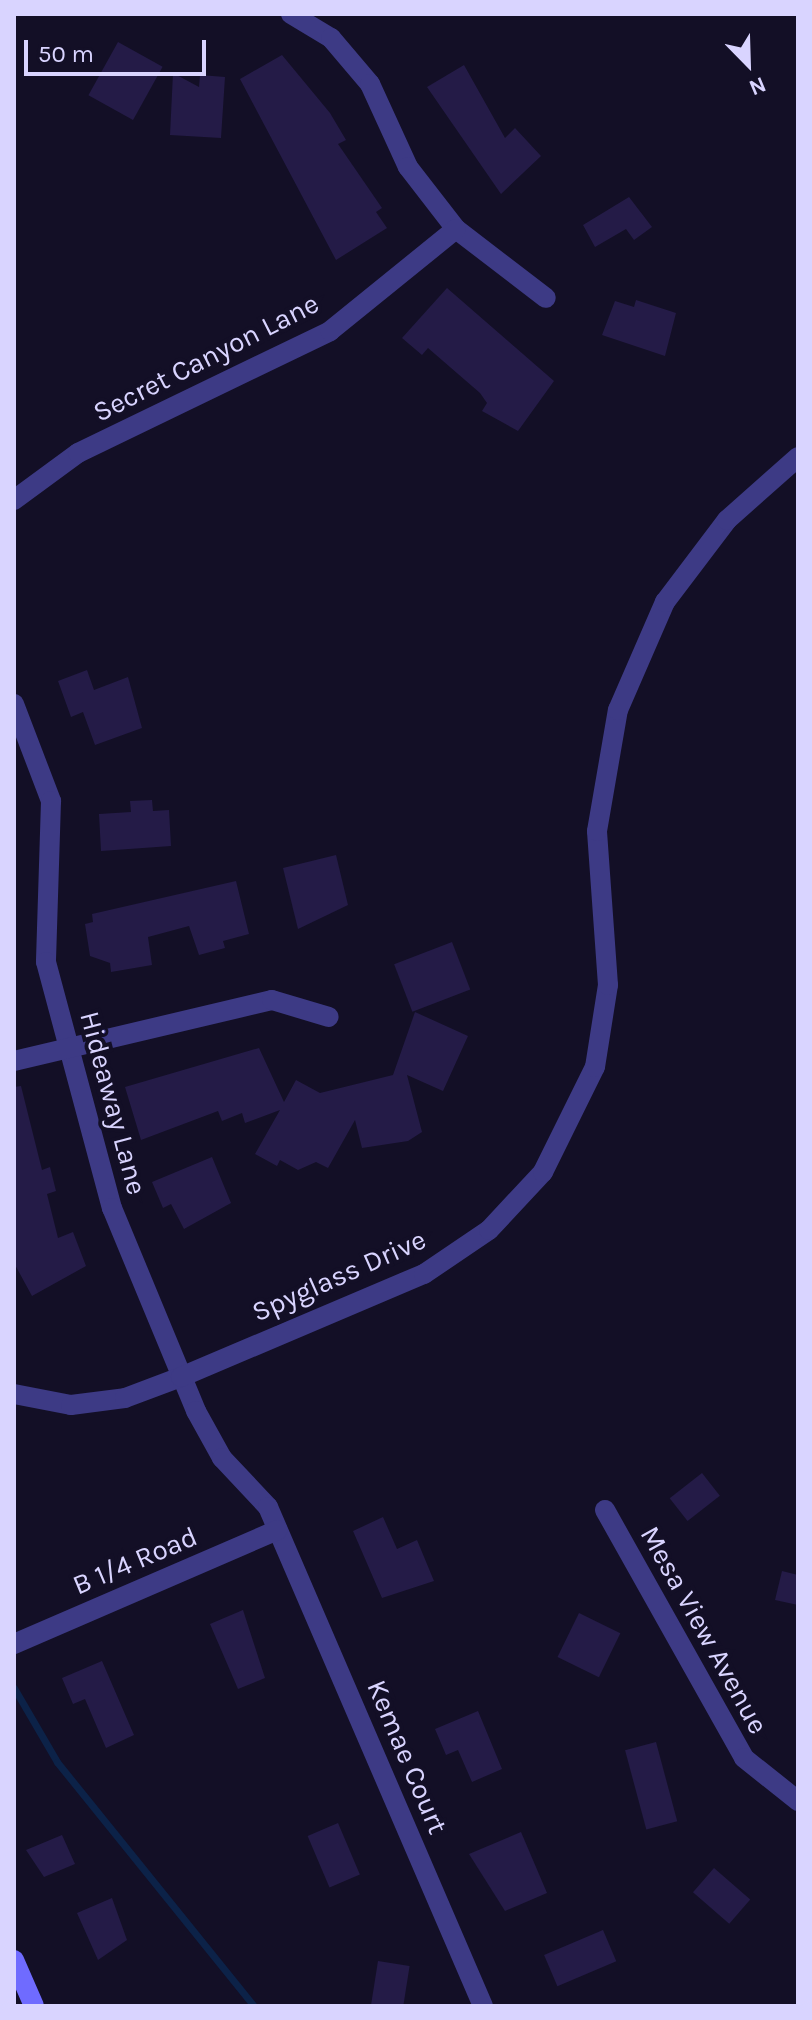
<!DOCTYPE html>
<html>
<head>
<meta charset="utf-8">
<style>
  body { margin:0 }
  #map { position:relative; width:812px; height:2020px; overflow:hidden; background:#130f26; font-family:Karla,sans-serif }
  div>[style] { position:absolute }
  .stream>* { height:7px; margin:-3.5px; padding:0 3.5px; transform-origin:3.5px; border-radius:3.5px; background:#0c2248 }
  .building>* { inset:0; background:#241b47; transform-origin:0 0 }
  .street>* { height:20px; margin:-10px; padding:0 10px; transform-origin:10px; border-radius:10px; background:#3d3a85 }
  .secondary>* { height:20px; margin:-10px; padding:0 10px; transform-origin:10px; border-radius:10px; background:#6f6bff }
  span { translate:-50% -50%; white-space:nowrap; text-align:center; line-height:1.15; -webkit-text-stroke:8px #130f26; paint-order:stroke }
  .street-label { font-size:28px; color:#d9d4ff }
  .frame { position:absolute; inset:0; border:16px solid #d9d4ff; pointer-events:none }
  .north { position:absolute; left:708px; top:24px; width:80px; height:80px; -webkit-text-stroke:6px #130f26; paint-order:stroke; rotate:157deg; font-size:22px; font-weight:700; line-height:32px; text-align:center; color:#d9d4ff }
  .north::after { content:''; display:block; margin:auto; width:28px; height:36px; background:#d9d4ff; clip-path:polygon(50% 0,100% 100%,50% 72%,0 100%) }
  .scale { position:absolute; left:24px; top:40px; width:182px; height:36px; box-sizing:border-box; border:4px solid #d9d4ff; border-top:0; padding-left:10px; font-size:24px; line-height:28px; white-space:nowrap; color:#d9d4ff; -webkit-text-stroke:6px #130f26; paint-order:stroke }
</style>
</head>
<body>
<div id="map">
  <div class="stream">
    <div style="left:14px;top:1688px;width:86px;rotate:59.8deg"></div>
    <div style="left:57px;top:1762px;width:314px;rotate:51.1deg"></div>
  </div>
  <div class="building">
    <div style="left:118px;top:42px;width:51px;height:61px;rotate:29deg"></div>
    <div style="clip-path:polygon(282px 55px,330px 113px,346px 140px,338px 144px,382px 208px,376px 212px,387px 228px,336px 260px,240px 79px)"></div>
    <div style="clip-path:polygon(464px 65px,505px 138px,515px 128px,541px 156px,501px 194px,427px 87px)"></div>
    <div style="clip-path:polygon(173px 73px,199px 87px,200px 75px,225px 77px,221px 138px,170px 135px)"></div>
    <div style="clip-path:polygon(629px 197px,652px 227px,634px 240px,626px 229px,595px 247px,583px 225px)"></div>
    <div style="clip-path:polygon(447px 288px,554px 381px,518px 431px,482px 411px,487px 403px,480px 393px,428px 348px,422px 355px,402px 338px)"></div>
    <div style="clip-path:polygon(636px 300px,676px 313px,665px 356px,602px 335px,615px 301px,634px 307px)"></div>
    <div style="clip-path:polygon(87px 670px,94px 690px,128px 677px,142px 728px,95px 745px,83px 712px,71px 717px,58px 681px)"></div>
    <div style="clip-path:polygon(152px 800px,153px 811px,169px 810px,171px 846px,101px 851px,99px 814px,131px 812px,130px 801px)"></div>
    <div style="clip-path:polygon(336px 855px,348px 905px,298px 929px,283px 868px)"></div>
    <div style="clip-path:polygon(236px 881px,249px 934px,223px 941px,225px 948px,199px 955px,189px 926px,148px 937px,152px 965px,111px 972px,110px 963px,90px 956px,85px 924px,93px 922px,92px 914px)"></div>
    <div style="left:452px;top:942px;width:51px;height:62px;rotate:69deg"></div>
    <div style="clip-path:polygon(415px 1012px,468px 1036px,443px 1091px,407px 1075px,422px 1132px,408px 1141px,362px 1148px,355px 1120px,328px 1168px,316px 1162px,298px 1170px,280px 1160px,277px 1166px,255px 1154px,280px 1110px,245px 1123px,242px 1113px,222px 1121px,218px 1111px,141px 1140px,125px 1087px,259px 1048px,284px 1102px,296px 1080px,320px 1093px,393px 1075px)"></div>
    <div style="clip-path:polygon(21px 1086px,42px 1170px,50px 1167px,56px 1191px,47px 1194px,58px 1238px,73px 1232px,86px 1266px,32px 1296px,14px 1263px,14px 1087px)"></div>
    <div style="clip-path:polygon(212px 1157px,231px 1203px,184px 1229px,171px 1204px,163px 1208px,152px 1182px)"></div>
    <div style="left:702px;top:1473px;width:29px;height:41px;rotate:52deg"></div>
    <div style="clip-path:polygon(383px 1517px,397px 1549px,417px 1540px,434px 1581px,382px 1598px,353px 1531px)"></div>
    <div style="clip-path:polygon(782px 1571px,798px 1575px,798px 1605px,775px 1600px)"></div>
    <div style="clip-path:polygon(243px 1610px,265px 1678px,238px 1689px,210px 1624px)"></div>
    <div style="left:579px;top:1613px;width:46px;height:49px;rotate:26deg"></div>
    <div style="clip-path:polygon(102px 1661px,134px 1735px,106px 1748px,85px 1699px,73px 1704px,62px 1678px)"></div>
    <div style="clip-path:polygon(478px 1711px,502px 1769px,472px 1782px,458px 1750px,446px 1755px,435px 1729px)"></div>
    <div style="left:656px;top:1742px;width:82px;height:32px;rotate:75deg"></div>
    <div style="left:338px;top:1823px;width:56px;height:33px;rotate:67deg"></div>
    <div style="clip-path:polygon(521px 1832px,547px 1893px,505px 1911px,469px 1854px)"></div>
    <div style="clip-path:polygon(62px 1835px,75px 1864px,44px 1877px,26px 1850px)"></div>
    <div style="left:714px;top:1868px;width:48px;height:32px;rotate:41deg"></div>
    <div style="clip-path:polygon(112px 1898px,127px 1940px,98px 1960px,77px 1913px)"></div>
    <div style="left:603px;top:1930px;width:34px;height:64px;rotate:67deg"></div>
    <div style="left:378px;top:1961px;width:32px;height:46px;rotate:9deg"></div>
  </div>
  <div class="street">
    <div style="left:291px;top:14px;width:47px;rotate:31deg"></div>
    <div style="left:331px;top:38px;width:60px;rotate:49.7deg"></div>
    <div style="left:370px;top:84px;width:91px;rotate:65.4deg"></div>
    <div style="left:408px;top:167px;width:78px;rotate:52.3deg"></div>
    <div style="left:456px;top:229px;width:113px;rotate:37.5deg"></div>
    <div style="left:14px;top:500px;width:79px;rotate:-36.3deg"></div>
    <div style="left:78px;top:453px;width:280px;rotate:-25.8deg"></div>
    <div style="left:330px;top:331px;width:162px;rotate:-39deg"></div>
    <div style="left:14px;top:704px;width:104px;rotate:69.1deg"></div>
    <div style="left:51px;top:801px;width:161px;rotate:91.8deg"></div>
    <div style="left:46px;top:962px;width:255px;rotate:75deg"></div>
    <div style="left:112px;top:1208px;width:220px;rotate:67.5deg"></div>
    <div style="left:196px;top:1411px;width:54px;rotate:61deg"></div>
    <div style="left:222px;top:1458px;width:67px;rotate:46.8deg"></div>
    <div style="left:268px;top:1507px;width:543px;rotate:66.69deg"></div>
    <div style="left:14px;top:1061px;width:265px;rotate:-13.3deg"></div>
    <div style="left:272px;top:1000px;width:59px;rotate:16.6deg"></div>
    <div style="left:14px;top:1394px;width:58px;rotate:10.9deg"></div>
    <div style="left:71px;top:1405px;width:54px;rotate:-7.4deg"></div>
    <div style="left:125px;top:1398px;width:60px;rotate:-20.6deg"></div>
    <div style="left:181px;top:1377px;width:264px;rotate:-23deg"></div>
    <div style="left:424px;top:1274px;width:78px;rotate:-34.1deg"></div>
    <div style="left:489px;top:1230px;width:79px;rotate:-47deg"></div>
    <div style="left:543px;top:1172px;width:117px;rotate:-63.7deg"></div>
    <div style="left:595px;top:1067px;width:83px;rotate:-81deg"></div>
    <div style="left:608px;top:985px;width:154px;rotate:-94.1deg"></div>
    <div style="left:597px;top:831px;width:123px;rotate:-80.2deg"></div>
    <div style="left:618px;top:710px;width:118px;rotate:-66.5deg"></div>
    <div style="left:665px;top:602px;width:103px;rotate:-52.9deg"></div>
    <div style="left:727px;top:520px;width:95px;rotate:-41.6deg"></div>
    <div style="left:605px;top:1510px;width:284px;rotate:60.7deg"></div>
    <div style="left:744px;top:1758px;width:69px;rotate:38.5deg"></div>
    <div style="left:14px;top:1644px;width:287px;rotate:-23.4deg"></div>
  </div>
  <div class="secondary">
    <div style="left:14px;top:1960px;width:50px;rotate:66.5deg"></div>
  </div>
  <div class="street-label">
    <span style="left:206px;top:358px;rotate:-27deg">Secret Canyon Lane</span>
    <span style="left:113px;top:1103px;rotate:75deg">Hideaway Lane</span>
    <span style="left:339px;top:1276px;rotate:-24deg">Spyglass Drive</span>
    <span style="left:135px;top:1561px;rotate:-23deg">B 1/4 Road</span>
    <span style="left:704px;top:1630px;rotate:61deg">Mesa View Avenue</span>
    <span style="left:407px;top:1757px;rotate:67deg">Kemae Court</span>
  </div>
  <div class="frame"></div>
  <div class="north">N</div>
  <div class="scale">50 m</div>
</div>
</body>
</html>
